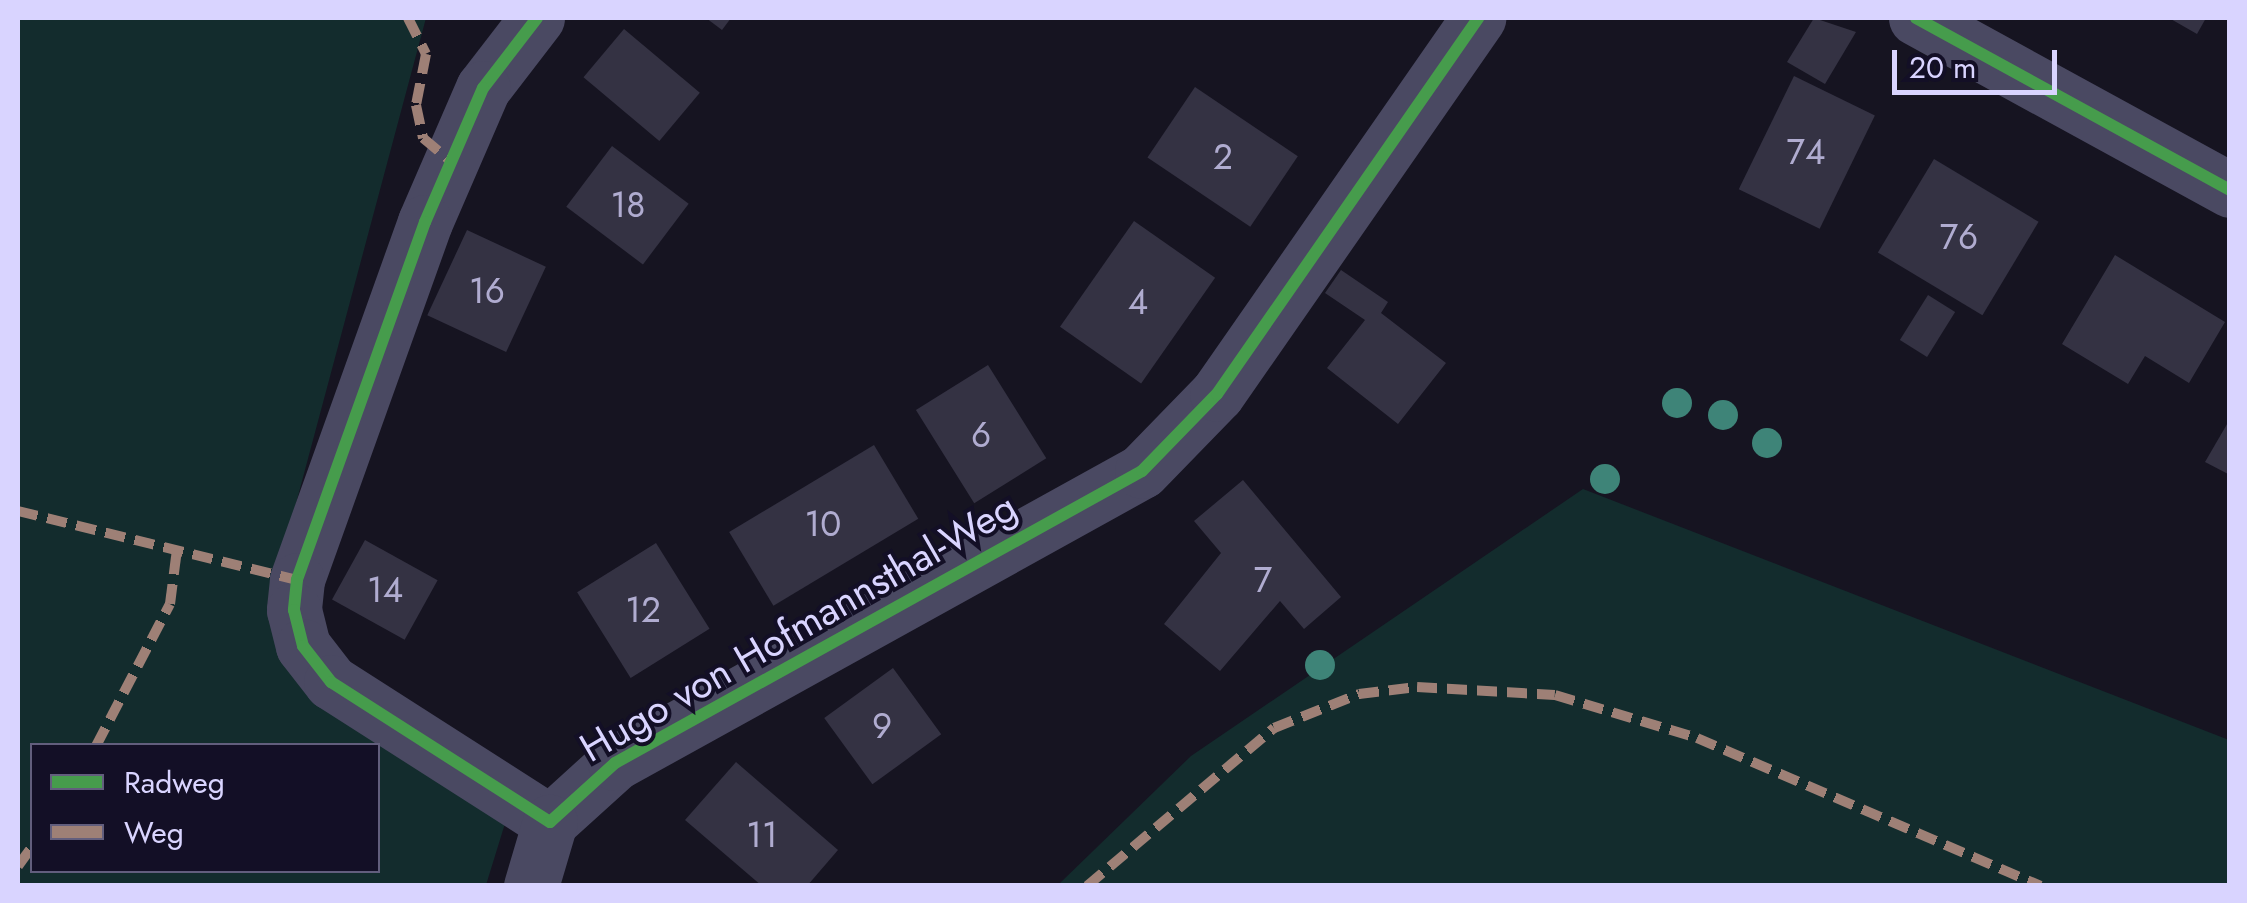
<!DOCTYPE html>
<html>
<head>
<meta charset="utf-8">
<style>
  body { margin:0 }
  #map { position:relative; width:2247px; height:903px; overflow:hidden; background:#161421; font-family:Jost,sans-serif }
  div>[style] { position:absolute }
  .green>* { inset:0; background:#132c2d }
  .building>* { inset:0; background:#343243; transform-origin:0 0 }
  .minor>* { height:55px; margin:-27.5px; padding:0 27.5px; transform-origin:27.5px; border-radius:27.5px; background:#4a4962 }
  .quiet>* { height:10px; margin-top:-5px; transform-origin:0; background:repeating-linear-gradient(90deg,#9e8076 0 20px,transparent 0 30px) }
  .cycleway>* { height:12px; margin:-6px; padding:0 6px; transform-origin:6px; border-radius:6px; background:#469c4c }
  .trees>* { width:30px; height:30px; margin:-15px; border-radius:50%; background:#3e8478 }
  span { translate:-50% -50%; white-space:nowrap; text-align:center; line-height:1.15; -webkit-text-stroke:8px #130f26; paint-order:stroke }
  .number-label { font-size:35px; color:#b0acd0 }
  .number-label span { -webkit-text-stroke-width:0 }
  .street-label { font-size:40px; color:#d9d4ff }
  .frame { position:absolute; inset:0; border:20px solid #d9d4ff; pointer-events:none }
  .legend { position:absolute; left:30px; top:743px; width:350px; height:130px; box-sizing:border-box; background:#130f26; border:2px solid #625e7d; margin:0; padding:12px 18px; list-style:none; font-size:30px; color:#d9d4ff }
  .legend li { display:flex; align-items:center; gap:20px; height:50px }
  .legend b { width:50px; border:2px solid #625e7d }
  .scale { position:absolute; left:1892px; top:50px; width:165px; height:45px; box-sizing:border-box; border:5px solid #d9d4ff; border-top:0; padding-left:12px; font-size:30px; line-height:35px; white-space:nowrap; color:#d9d4ff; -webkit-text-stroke:8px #130f26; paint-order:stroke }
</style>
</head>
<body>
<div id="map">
  <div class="green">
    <div style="clip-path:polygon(evenodd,18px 18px,426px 18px,268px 608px,507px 817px,486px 885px,18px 885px,18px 18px,32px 746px,378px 746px,378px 870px,32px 870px,32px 746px)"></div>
    <div style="clip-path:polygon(1583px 489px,2229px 740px,2229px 885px,1058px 885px,1191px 756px)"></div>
  </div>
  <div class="building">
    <div style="clip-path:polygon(706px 18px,731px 18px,722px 30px)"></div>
    <div style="clip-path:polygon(1814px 18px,1856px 32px,1825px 84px,1787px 62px)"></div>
    <div style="clip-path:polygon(2169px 18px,2206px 18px,2197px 34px)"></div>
    <div style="left:624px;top:29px;width:99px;height:63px;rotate:40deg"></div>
    <div style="left:1794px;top:76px;width:90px;height:126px;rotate:26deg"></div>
    <div style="left:1195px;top:87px;width:124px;height:85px;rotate:34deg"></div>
    <div style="left:612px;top:146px;width:96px;height:76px;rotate:37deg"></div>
    <div style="left:1934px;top:159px;width:122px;height:109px;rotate:31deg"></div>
    <div style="left:1134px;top:221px;width:99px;height:129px;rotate:35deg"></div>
    <div style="left:467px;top:230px;width:87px;height:94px;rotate:25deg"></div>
    <div style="clip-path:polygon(2115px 255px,2225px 322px,2189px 383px,2145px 356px,2128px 384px,2062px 344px)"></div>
    <div style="clip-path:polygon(1341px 270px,1388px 302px,1381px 313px,1446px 363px,1398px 424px,1327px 368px,1365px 320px,1325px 293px)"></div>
    <div style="left:1928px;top:295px;width:32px;height:53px;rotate:32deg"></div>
    <div style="left:988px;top:365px;width:110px;height:85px;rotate:58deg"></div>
    <div style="clip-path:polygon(2230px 419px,2230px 475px,2205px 462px)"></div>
    <div style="left:874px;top:445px;width:86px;height:169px;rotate:59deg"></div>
    <div style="clip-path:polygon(1243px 480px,1341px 597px,1304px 629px,1280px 601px,1220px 671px,1164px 624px,1221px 553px,1194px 521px)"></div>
    <div style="left:365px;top:540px;width:83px;height:68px;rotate:29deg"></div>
    <div style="left:656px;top:543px;width:101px;height:93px;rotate:58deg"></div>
    <div style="left:893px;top:668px;width:82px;height:85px;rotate:54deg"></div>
    <div style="clip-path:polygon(736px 762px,838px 850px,807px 886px,762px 886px,685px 820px)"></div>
  </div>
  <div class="minor">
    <div style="left:537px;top:18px;width:88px;rotate:127.6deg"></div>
    <div style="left:483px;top:88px;width:146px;rotate:113.4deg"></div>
    <div style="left:425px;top:222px;width:380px;rotate:109.7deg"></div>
    <div style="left:297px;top:580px;width:30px;rotate:96deg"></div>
    <div style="left:294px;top:610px;width:37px;rotate:76deg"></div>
    <div style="left:303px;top:646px;width:46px;rotate:52.1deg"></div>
    <div style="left:331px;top:682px;width:260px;rotate:32.6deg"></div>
    <div style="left:550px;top:822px;width:88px;rotate:-42.2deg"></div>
    <div style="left:615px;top:763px;width:602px;rotate:-28.99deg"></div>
    <div style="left:1142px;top:471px;width:107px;rotate:-45.8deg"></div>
    <div style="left:1217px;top:394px;width:458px;rotate:-55.2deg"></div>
    <div style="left:1916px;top:18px;width:358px;rotate:28.7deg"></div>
    <div style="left:531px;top:886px;width:67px;rotate:-73.5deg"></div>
  </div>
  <div class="quiet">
    <div style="left:408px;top:18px;width:40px;rotate:63.4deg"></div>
    <div style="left:426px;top:54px;width:52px;rotate:101.1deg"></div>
    <div style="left:416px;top:105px;width:34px;rotate:78deg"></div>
    <div style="left:423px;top:138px;width:35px;rotate:40deg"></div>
    <div style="left:18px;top:511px;width:287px;rotate:13.9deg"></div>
    <div style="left:96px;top:746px;width:160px;rotate:-62.5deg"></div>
    <div style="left:170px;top:604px;width:55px;rotate:-82.7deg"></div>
    <div style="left:18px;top:866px;width:24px;rotate:-54deg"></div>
    <div style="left:1087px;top:886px;width:245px;rotate:-40.2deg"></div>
    <div style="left:1274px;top:728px;width:92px;rotate:-21.8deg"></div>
    <div style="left:1359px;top:694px;width:58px;rotate:-6.9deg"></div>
    <div style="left:1417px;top:687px;width:138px;rotate:3.3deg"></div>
    <div style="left:1555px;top:695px;width:148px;rotate:16.8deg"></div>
    <div style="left:1697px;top:738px;width:374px;rotate:23.3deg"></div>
  </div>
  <div class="cycleway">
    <div style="left:537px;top:18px;width:88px;rotate:127.6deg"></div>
    <div style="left:483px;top:88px;width:146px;rotate:113.4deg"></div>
    <div style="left:425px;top:222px;width:380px;rotate:109.7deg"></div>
    <div style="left:297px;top:580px;width:30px;rotate:96deg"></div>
    <div style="left:294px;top:610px;width:37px;rotate:76deg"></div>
    <div style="left:303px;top:646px;width:46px;rotate:52.1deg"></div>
    <div style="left:331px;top:682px;width:260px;rotate:32.6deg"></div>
    <div style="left:550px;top:822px;width:88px;rotate:-42.2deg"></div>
    <div style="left:615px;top:763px;width:602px;rotate:-28.99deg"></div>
    <div style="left:1142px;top:471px;width:107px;rotate:-45.8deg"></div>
    <div style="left:1217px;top:394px;width:458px;rotate:-55.2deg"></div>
    <div style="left:1916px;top:18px;width:358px;rotate:28.7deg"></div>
  </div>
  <div class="trees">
    <div style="left:1677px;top:403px"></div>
    <div style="left:1723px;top:415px"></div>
    <div style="left:1767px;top:443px"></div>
    <div style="left:1605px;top:479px"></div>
    <div style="left:1320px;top:665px"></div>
  </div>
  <div class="number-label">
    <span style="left:1806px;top:152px">74</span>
    <span style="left:1223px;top:157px">2</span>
    <span style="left:628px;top:205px">18</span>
    <span style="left:1959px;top:237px">76</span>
    <span style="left:487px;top:291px">16</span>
    <span style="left:1138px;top:302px">4</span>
    <span style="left:981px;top:435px">6</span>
    <span style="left:823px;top:524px">10</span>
    <span style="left:1263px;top:580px">7</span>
    <span style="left:385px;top:590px">14</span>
    <span style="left:643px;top:610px">12</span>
    <span style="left:882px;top:726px">9</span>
    <span style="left:762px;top:835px">11</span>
  </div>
  <div class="street-label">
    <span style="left:798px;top:627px;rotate:-30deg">Hugo von Hofmannsthal-Weg</span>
  </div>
  <div class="frame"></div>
  <ul class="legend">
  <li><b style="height:12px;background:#469c4c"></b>Radweg</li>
  <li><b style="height:12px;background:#9e8076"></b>Weg</li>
  </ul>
  <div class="scale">20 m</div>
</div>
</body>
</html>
